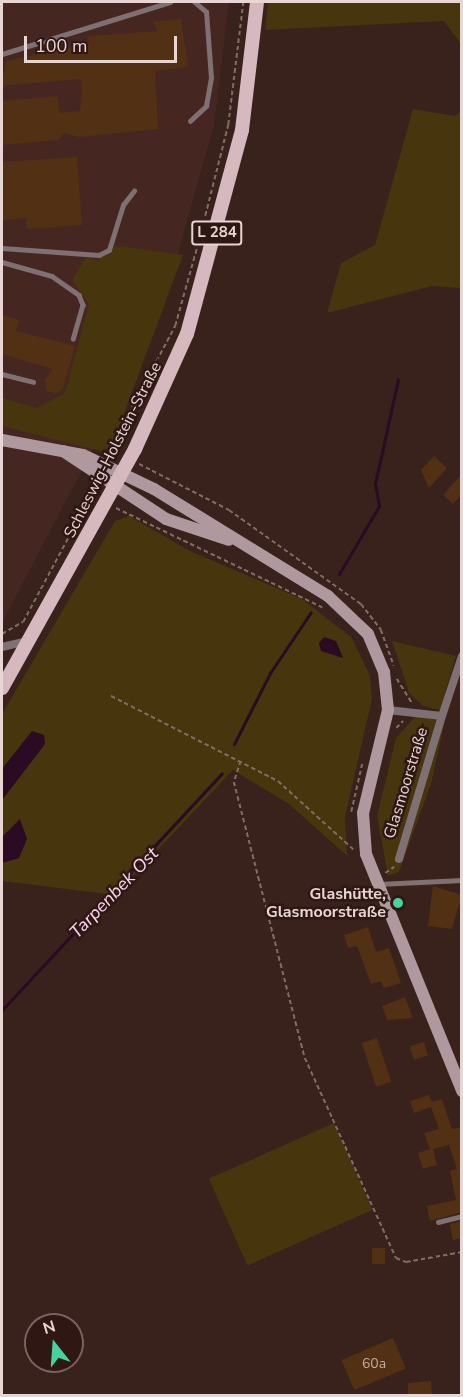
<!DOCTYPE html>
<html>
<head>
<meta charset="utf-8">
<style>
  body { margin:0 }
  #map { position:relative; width:463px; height:1397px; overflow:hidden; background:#39211c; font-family:"Nunito Sans",sans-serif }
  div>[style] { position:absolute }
  .built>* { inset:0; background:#462621 }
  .green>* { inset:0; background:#47350d; transform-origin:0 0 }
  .water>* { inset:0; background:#2b0a24 }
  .stream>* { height:3px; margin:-1.5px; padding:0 1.5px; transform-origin:1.5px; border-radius:1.5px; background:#2b0a24 }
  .building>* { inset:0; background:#523014; transform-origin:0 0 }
  .path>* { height:1.5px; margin-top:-0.75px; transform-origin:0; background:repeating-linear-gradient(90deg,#816c68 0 4.5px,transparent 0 7.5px) }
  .lane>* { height:4.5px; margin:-2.25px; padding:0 2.25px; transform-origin:2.25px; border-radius:2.25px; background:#7e7073 }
  .street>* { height:8px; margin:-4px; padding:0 4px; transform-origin:4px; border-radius:4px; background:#7e7073 }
  .secondary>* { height:12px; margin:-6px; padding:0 6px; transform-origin:6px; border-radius:6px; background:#af999e }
  .primary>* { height:14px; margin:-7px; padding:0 7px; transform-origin:7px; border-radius:7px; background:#d5b9bf }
  .dots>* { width:16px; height:16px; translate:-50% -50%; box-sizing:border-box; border:3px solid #2f1713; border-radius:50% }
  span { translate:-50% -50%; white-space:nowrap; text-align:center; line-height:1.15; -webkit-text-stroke:5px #2f1713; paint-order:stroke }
  .number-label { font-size:14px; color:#c2aca3 }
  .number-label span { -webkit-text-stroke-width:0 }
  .shield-label span { padding:2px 4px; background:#2f1713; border:2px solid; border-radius:4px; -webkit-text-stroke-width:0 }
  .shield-label { font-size:15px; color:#e7d6d3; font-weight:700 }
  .street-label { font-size:16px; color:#e7d6d3 }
  .poi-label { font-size:16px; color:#e7d6d3; font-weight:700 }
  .right { translate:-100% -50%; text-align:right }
  .water-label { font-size:18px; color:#fdd5f1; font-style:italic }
  .frame { position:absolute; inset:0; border:3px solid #e7d6d3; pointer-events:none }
  .north { position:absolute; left:24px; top:1313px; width:60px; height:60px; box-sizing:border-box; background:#2f1713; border:2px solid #796360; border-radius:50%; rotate:343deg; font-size:16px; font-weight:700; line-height:24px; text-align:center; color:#e7d6d3 }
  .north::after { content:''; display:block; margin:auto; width:21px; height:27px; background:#45d49f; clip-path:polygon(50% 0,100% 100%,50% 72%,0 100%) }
  .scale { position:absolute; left:24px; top:36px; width:153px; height:27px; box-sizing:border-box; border:3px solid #e7d6d3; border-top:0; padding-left:8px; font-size:18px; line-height:21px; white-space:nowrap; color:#e7d6d3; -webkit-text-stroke:4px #2f1713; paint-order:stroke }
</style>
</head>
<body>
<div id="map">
  <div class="built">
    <div style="clip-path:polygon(2px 2px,229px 2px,214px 125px,158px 325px,2px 623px)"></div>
  </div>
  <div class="green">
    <div style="clip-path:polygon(268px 2px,461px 2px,461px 44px,444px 21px,265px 30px)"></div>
    <div style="clip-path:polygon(413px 109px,455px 116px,461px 111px,461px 288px,432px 286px,327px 313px,341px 263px,375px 245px)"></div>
    <div style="clip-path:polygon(110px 245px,183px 255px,112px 446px,101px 451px,2px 426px,2px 398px,36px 408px,65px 393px,89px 304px,72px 280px,86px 257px,98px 261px)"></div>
    <div style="clip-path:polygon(129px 516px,190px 551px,302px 599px,352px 638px,370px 676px,372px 699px,345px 817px,347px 856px,289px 804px,233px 770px,115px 895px,2px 881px,2px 863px,19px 858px,2px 837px,2px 800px,45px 744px,2px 769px,2px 714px,115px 521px)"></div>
    <div style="clip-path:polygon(392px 641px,456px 656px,440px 710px,423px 706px,409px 693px)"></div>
    <div style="clip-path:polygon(416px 716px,445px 721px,431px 784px,399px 872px,388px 876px,377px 816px,396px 738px)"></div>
    <div style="left:334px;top:1123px;width:95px;height:137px;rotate:66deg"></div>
  </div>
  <div class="water">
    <div style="clip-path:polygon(324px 637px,336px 641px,343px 658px,321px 651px,319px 643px)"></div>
    <div style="clip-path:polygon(32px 731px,44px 735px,45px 744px,2px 800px,2px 769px)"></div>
    <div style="clip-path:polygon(20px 819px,27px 839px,19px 858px,2px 863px,2px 837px)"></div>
  </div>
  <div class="stream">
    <div style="left:339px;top:574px;width:79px;rotate:-59.5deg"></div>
    <div style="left:379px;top:506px;width:22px;rotate:-100deg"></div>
    <div style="left:375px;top:484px;width:107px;rotate:-77.6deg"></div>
    <div style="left:234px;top:744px;width:80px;rotate:-63.1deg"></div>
    <div style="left:270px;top:673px;width:73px;rotate:-56.1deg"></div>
    <div style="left:2px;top:1010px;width:323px;rotate:-47.1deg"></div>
  </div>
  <div class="building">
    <div style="clip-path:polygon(181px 19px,188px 67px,155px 71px,158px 129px,79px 137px,64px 133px,58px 140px,2px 145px,2px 101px,57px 96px,60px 113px,80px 111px,82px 93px,81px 79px,2px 86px,6px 61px,90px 43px,87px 36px,157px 31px,154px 22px)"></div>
    <div style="clip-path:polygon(77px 157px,82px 225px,27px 229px,26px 218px,2px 220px,2px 162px)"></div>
    <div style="clip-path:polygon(2px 315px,19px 320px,16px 331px,75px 346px,63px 389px,55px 394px,46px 390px,45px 379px,53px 369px,2px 354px)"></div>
    <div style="clip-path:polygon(434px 456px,447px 468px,429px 488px,421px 470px)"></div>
    <div style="clip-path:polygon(462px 474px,462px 494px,453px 504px,443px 495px)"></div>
    <div style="clip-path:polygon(433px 886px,462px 895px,452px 929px,428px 926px)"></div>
    <div style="clip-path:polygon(368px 927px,376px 952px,389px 948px,401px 983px,384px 988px,381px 981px,371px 984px,357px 946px,348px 948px,344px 935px)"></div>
    <div style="clip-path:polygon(405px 997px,413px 1018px,387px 1020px,382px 1006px)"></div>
    <div style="left:377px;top:1038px;width:46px;height:16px;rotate:72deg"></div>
    <div style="left:424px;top:1042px;width:14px;height:15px;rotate:73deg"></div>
    <div style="clip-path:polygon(429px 1095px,432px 1102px,442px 1099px,452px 1129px,462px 1127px,462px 1212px,430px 1221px,427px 1206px,456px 1200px,450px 1171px,457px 1169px,449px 1145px,433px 1149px,437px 1165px,423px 1169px,418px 1153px,430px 1149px,424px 1133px,439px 1129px,431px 1107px,414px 1113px,410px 1101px)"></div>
    <div style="clip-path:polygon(462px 1221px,462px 1238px,453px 1240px,450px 1224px)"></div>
    <div style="left:372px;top:1248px;width:13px;height:16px"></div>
    <div style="left:393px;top:1338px;width:33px;height:56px;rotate:67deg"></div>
    <div style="clip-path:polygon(431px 1381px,432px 1395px,408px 1395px,408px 1383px)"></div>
  </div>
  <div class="path">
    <div style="left:205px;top:216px;width:94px;rotate:-75.8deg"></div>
    <div style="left:228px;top:125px;width:124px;rotate:-83deg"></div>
    <div style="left:107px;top:454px;width:145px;rotate:-62deg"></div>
    <div style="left:175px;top:326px;width:82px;rotate:-74.4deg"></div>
    <div style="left:139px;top:464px;width:101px;rotate:27.1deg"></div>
    <div style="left:229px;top:510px;width:162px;rotate:35.5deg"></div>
    <div style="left:361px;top:604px;width:33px;rotate:52deg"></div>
    <div style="left:381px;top:630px;width:38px;rotate:70deg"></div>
    <div style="left:116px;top:508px;width:229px;rotate:25.7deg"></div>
    <div style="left:2px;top:634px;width:24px;rotate:-30deg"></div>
    <div style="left:23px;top:622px;width:142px;rotate:-61.8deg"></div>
    <div style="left:90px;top:497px;width:14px;rotate:-90deg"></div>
    <div style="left:397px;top:679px;width:28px;rotate:58deg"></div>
    <div style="left:111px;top:696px;width:187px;rotate:27deg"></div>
    <div style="left:278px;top:781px;width:103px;rotate:42.2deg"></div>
    <div style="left:396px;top:728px;width:10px;rotate:-45deg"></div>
    <div style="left:241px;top:761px;width:22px;rotate:108deg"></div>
    <div style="left:234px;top:782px;width:285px;rotate:75.6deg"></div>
    <div style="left:305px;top:1058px;width:220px;rotate:65.5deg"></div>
    <div style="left:396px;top:1258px;width:11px;rotate:22deg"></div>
    <div style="left:406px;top:1262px;width:57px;rotate:-10.1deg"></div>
    <div style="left:351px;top:812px;width:49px;rotate:-77.1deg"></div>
    <div style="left:385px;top:873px;width:11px;rotate:-34deg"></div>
  </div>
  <div class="lane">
    <div style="left:2px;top:54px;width:176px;rotate:-17.2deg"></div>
    <div style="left:190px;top:121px;width:22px;rotate:-43deg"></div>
    <div style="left:206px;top:106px;width:28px;rotate:-80deg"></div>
    <div style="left:211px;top:78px;width:66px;rotate:-94.3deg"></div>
    <div style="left:206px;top:12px;width:16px;rotate:-140deg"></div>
    <div style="left:2px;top:248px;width:97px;rotate:4.1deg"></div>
    <div style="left:99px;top:255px;width:11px;rotate:-27deg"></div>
    <div style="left:109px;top:250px;width:47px;rotate:-72.7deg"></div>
    <div style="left:123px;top:205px;width:18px;rotate:-52deg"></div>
    <div style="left:2px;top:262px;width:52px;rotate:15.6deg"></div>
    <div style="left:52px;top:276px;width:33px;rotate:35deg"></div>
    <div style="left:79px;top:295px;width:11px;rotate:68deg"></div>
    <div style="left:83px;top:305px;width:35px;rotate:106deg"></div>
    <div style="left:2px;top:374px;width:32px;rotate:14deg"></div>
    <div style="left:378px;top:884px;width:84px;rotate:-2.7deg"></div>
    <div style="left:438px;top:1222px;width:25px;rotate:-14deg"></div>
  </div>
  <div class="street">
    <div style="left:2px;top:647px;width:28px;rotate:-13deg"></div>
    <div style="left:388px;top:710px;width:54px;rotate:6.3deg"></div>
    <div style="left:442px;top:716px;width:63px;rotate:-71.6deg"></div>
    <div style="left:399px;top:859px;width:149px;rotate:-73.3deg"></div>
  </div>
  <div class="secondary">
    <div style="left:2px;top:440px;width:82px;rotate:10.5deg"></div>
    <div style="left:83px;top:455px;width:79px;rotate:25.6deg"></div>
    <div style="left:154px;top:489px;width:204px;rotate:31.6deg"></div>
    <div style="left:328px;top:596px;width:55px;rotate:43.5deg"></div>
    <div style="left:368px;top:634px;width:41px;rotate:67.2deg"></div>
    <div style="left:384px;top:672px;width:38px;rotate:84deg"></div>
    <div style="left:388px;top:710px;width:106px;rotate:103.6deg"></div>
    <div style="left:363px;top:813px;width:41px;rotate:85.8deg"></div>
    <div style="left:366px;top:854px;width:256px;rotate:67.9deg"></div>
    <div style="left:63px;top:451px;width:123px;rotate:33.4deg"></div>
    <div style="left:166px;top:519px;width:66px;rotate:18.4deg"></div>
  </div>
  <div class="primary">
    <div style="left:2px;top:688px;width:274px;rotate:-60.9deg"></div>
    <div style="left:135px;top:449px;width:126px;rotate:-65.7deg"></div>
    <div style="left:187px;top:334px;width:211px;rotate:-74.9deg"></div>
    <div style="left:242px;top:130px;width:129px;rotate:-83.3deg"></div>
  </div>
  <div class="dots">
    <div style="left:398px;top:903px;background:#45d49f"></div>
  </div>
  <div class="number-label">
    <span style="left:374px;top:1364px">60a</span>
  </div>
  <div class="shield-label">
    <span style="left:217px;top:233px">L 284</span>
  </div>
  <div class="street-label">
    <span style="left:113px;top:450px;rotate:-63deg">Schleswig-Holstein-Straße</span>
    <span style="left:406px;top:783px;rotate:-73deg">Glasmoorstraße</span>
  </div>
  <div class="poi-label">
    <span class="right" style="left:386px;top:903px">Glashütte,<br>Glasmoorstraße</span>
  </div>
  <div class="water-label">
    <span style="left:114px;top:893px;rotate:-46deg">Tarpenbek Ost</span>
  </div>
  <div class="frame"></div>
  <div class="north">N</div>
  <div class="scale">100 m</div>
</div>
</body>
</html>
